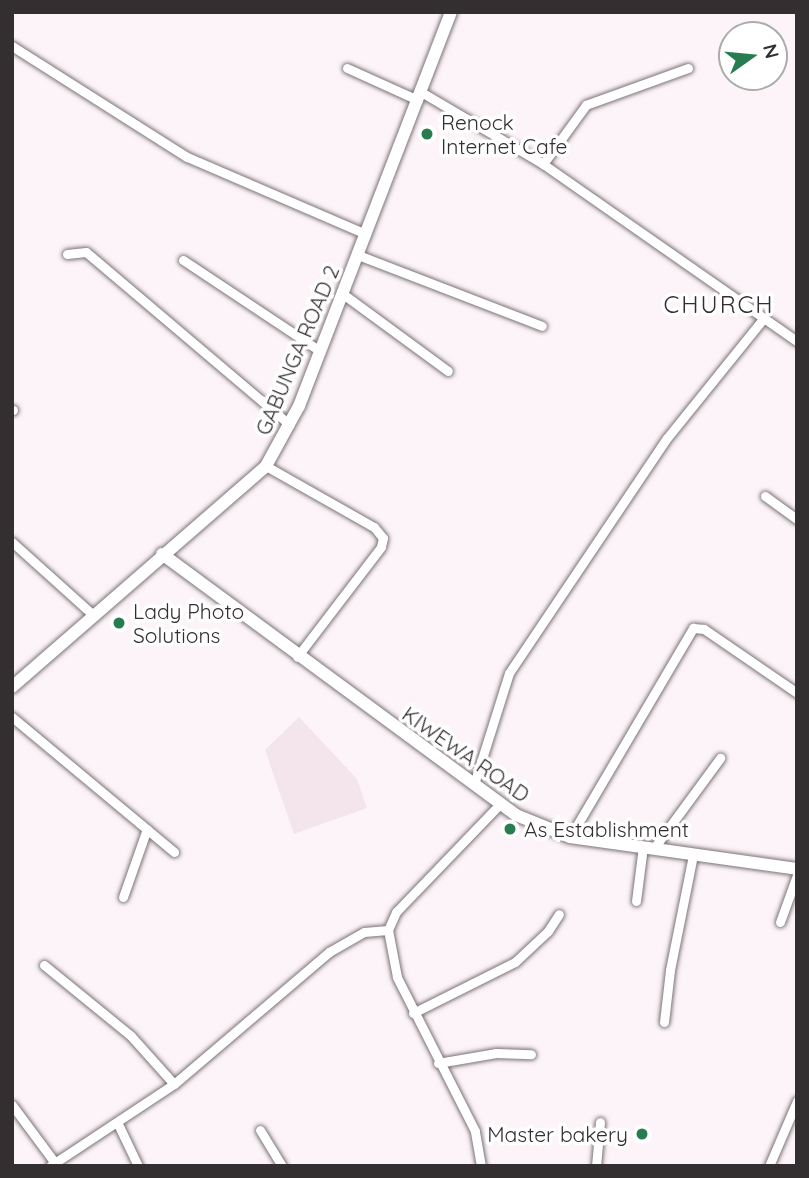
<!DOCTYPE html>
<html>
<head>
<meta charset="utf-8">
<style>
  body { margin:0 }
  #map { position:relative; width:809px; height:1178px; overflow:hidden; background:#fdf4f9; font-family:Quicksand,sans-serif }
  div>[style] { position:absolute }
  .built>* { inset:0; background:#f4e4ec }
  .roads { filter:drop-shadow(0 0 2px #7b7377) drop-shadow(0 0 2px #7b7377) }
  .street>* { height:9px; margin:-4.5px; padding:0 4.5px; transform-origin:4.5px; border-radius:4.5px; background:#fff }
  .secondary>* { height:12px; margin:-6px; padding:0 6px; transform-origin:6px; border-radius:6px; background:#fff }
  .dots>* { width:19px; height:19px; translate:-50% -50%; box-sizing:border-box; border:4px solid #fff; border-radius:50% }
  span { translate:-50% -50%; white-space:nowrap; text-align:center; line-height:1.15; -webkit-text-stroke:7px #fff; paint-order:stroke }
  .poi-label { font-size:21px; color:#332f31 }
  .left { translate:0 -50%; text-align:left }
  .right { translate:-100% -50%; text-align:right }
  .street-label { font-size:21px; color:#332f31 }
  .quarter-label { font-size:24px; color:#332f31; letter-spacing:2px }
  .frame { position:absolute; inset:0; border:14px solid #332f31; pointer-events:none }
  .north { position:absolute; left:718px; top:21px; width:70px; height:70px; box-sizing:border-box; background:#fff; border:2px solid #adacad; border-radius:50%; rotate:75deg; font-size:19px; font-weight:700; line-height:28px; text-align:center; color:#332f31 }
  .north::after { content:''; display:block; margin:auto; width:24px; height:32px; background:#277d50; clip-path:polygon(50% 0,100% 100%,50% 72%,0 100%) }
</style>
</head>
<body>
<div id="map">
  <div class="built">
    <div style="clip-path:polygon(299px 717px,357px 779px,367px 808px,294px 834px,265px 750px)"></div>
  </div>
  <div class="roads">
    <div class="street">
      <div style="left:12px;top:46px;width:207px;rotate:32.4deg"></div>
      <div style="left:187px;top:157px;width:195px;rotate:23.3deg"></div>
      <div style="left:347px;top:68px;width:78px;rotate:24.3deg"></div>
      <div style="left:688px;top:68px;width:109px;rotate:160.1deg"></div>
      <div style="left:586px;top:105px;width:73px;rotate:126.1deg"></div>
      <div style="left:543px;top:164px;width:310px;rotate:34.9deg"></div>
      <div style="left:421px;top:92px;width:142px;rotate:30.5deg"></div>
      <div style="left:67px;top:254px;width:19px;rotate:-6deg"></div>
      <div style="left:86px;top:252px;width:267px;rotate:40.3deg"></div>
      <div style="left:358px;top:255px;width:197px;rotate:21.1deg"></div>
      <div style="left:183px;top:260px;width:164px;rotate:33.6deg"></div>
      <div style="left:343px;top:294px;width:130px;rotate:36.3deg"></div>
      <div style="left:12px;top:410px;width:1px"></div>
      <div style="left:266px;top:466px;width:124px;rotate:29.5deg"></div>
      <div style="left:374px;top:527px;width:14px;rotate:51deg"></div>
      <div style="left:383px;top:538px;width:9px;rotate:103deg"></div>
      <div style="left:381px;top:547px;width:138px;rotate:127.4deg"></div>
      <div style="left:765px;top:496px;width:39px;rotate:36deg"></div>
      <div style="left:12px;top:542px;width:109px;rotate:42deg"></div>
      <div style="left:12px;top:717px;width:211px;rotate:39.8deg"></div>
      <div style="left:474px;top:784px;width:116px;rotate:-72.5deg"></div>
      <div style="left:509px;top:673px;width:283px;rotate:-56.1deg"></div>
      <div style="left:667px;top:438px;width:153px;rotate:-51.1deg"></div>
      <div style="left:570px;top:837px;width:243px;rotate:-59.5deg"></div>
      <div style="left:693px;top:628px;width:11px;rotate:5deg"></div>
      <div style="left:704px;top:629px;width:113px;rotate:34.5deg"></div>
      <div style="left:654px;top:848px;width:112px;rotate:-53.7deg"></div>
      <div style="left:123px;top:897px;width:72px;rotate:-70.6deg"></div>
      <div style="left:636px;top:901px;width:55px;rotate:-82.7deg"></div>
      <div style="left:780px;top:922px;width:50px;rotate:-70.1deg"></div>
      <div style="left:44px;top:965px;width:112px;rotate:39.2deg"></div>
      <div style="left:131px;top:1036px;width:64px;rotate:48.1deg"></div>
      <div style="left:413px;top:1013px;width:114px;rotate:-26.6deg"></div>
      <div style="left:515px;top:962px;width:45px;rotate:-43.2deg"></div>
      <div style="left:548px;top:931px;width:20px;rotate:-57deg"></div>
      <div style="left:664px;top:1022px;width:52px;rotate:-83.4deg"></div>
      <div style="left:670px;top:970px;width:117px;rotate:-78.7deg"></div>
      <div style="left:438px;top:1063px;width:59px;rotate:-9.8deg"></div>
      <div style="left:496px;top:1053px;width:35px;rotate:2deg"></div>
      <div style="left:12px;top:1105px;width:72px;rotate:53.4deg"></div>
      <div style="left:118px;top:1124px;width:47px;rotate:64.5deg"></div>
      <div style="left:260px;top:1130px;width:42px;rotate:58.6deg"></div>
      <div style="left:50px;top:1166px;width:149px;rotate:-33.5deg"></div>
      <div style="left:174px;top:1084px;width:204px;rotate:-40.4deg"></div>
      <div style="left:329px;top:952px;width:40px;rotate:-29.7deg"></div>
      <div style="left:364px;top:932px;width:24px;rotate:-5deg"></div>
      <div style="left:481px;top:1166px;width:36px;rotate:-100deg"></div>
      <div style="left:475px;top:1131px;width:173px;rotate:-116.9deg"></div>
      <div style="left:397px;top:977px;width:48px;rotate:-100.8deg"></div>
      <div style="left:388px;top:930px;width:20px;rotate:-66deg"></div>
      <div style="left:396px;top:912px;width:149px;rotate:-46.1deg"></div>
      <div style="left:596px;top:1166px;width:44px;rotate:-84.8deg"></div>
      <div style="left:769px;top:1166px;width:71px;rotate:-66.7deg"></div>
    </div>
    <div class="secondary">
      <div style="left:162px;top:554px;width:440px;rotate:36.4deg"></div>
      <div style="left:516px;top:815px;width:58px;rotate:22.2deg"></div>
      <div style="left:570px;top:837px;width:229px;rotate:8deg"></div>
      <div style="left:12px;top:687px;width:337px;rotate:-41deg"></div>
      <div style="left:266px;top:466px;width:68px;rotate:-61.2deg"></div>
      <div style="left:299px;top:406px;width:422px;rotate:-68.9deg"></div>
    </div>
  </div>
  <div class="dots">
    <div style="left:427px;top:134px;background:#277d50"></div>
    <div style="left:119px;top:623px;background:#277d50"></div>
    <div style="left:510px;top:829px;background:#277d50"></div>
    <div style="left:642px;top:1134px;background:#277d50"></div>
  </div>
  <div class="poi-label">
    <span class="left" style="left:441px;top:134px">Renock<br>Internet Cafe</span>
    <span class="left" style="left:133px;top:623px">Lady Photo<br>Solutions</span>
    <span class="left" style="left:524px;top:829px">As Establishment</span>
    <span class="right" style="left:628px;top:1134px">Master bakery</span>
  </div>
  <div class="street-label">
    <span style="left:297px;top:350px;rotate:-67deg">GABUNGA ROAD 2</span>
    <span style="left:466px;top:754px;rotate:35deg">KIWEWA ROAD</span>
  </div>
  <div class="quarter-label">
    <span style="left:719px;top:305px">CHURCH</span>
  </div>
  <div class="frame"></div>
  <div class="north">N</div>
</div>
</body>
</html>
